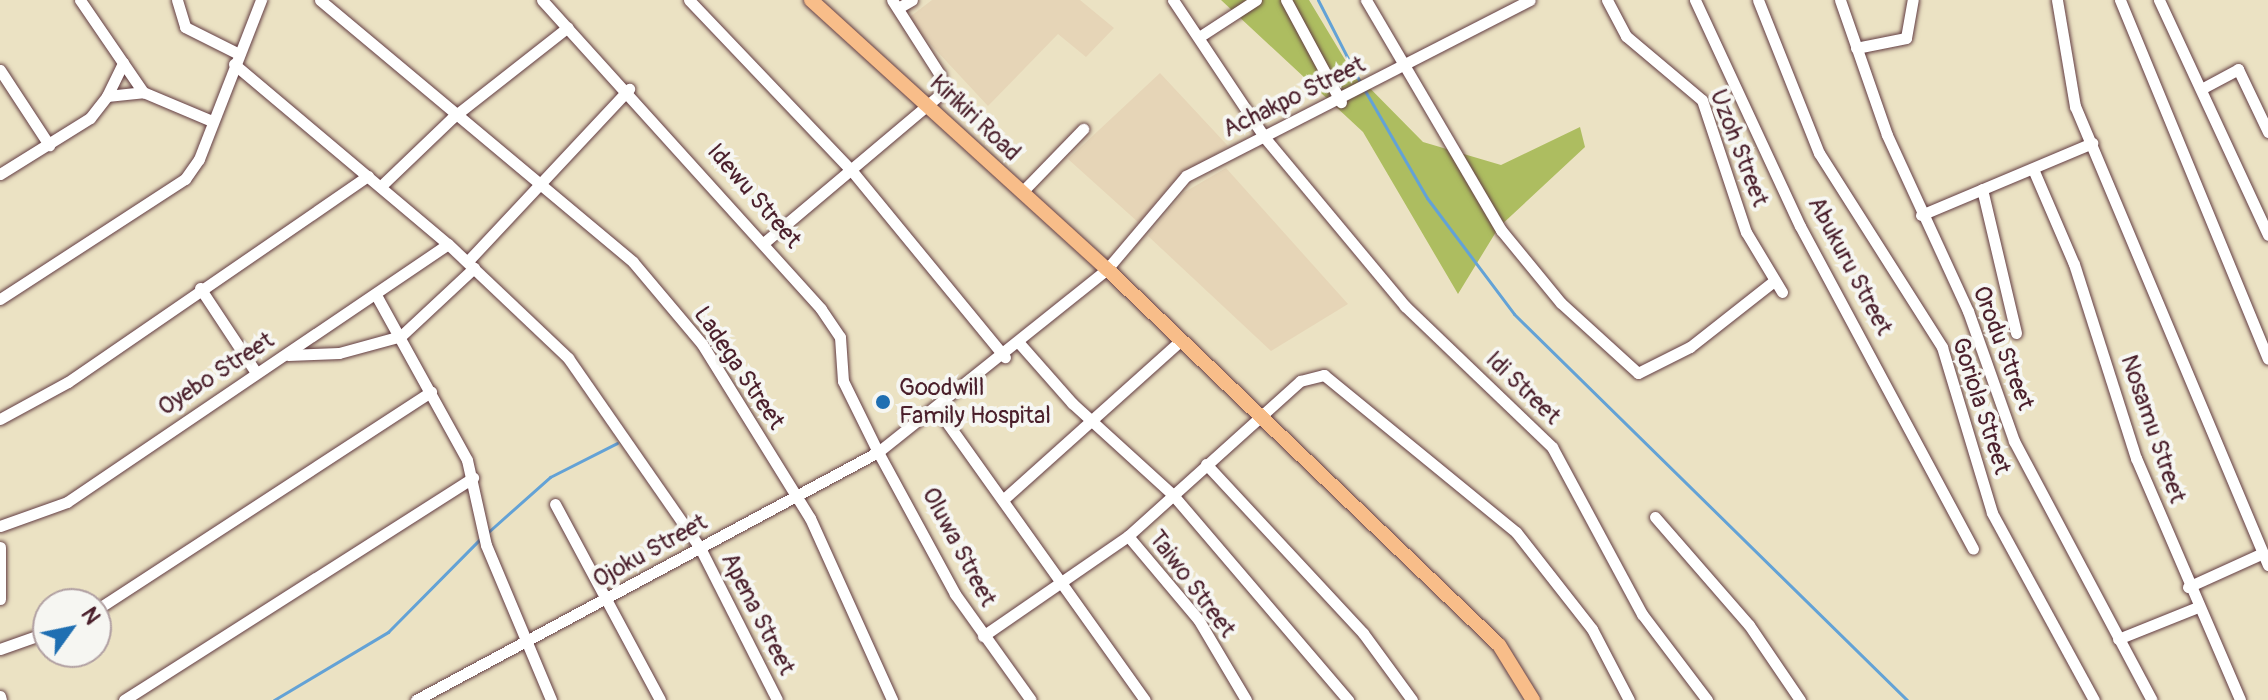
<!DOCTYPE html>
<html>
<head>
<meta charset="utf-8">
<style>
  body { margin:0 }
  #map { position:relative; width:2268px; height:700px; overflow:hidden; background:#ebe2c3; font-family:Pangolin,sans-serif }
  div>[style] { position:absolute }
  .built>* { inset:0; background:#e6d5b7 }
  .green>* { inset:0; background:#adbd60 }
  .stream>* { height:3px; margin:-1.5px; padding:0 1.5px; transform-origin:1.5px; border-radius:1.5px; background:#63a2d6 }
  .roads { filter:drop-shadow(0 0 2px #623c42) drop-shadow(0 0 2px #623c42) }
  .minor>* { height:11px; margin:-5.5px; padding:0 5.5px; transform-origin:5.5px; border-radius:5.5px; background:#fff }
  .major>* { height:14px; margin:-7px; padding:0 7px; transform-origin:7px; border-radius:7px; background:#f8bd89 }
  .dots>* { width:22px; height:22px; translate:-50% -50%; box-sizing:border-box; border:4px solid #f6f6f2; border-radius:50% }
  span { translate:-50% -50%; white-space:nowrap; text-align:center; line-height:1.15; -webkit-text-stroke:8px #f6f6f2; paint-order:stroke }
  .street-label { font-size:24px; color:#4a1f2b }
  .poi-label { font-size:24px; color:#4a1f2b }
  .left { translate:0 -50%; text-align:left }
  .north { position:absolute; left:32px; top:588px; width:80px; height:80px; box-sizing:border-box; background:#f6f6f2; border:2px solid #b1a0a2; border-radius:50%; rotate:57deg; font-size:22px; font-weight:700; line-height:32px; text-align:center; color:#4a1f2b }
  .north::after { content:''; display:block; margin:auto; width:28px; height:36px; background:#1f6fb2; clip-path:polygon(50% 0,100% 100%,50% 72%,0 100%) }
</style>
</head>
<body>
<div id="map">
  <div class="built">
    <div style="clip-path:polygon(932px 0,1080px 0,1114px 28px,1086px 57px,1058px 34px,988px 106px,907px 19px)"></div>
    <div style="clip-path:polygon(1160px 73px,1228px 146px,1172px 183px,1139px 223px,1068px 159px)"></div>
    <div style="clip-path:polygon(1226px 168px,1348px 304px,1271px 351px,1148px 236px,1183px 193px)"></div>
  </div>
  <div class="green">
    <div style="clip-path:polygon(1221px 0,1309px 0,1350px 68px,1423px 142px,1501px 165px,1580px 127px,1585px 147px,1499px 227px,1458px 294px,1363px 132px)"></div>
  </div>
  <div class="stream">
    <div style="left:1318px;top:0;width:92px;rotate:62.9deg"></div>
    <div style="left:1364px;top:89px;width:126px;rotate:60deg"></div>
    <div style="left:1427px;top:198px;width:145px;rotate:53.1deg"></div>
    <div style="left:1514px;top:314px;width:551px;rotate:44.49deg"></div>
    <div style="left:486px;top:534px;width:86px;rotate:-41.7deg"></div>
    <div style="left:550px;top:477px;width:75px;rotate:-26.9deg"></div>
    <div style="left:274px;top:700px;width:133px;rotate:-30.8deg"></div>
    <div style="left:388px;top:632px;width:131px;rotate:-45.3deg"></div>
  </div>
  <div class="roads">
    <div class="minor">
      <div style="left:80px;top:0;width:112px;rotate:55.6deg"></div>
      <div style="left:143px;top:92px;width:75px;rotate:22.8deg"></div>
      <div style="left:177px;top:0;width:28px;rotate:73deg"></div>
      <div style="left:185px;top:27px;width:58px;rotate:26.6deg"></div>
      <div style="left:320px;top:0;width:408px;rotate:39.9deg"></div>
      <div style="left:633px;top:262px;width:107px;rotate:49.9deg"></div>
      <div style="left:702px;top:344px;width:205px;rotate:58.2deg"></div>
      <div style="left:810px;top:518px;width:200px;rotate:65.7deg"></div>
      <div style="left:542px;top:0;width:416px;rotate:47.9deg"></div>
      <div style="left:821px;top:309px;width:34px;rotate:56deg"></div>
      <div style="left:840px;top:337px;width:44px;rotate:86.1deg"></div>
      <div style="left:843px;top:381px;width:79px;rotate:63.8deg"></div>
      <div style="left:878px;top:452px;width:162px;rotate:61.5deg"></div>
      <div style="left:955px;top:594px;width:130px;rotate:54.4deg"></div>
      <div style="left:689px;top:0;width:236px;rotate:46.4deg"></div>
      <div style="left:852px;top:171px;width:241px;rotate:50.6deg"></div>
      <div style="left:1173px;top:0;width:166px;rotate:56.3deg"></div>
      <div style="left:1265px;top:138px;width:219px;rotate:50.2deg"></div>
      <div style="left:1405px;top:306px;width:204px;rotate:43.8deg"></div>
      <div style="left:1552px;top:447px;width:190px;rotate:61.7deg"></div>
      <div style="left:1642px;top:614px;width:108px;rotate:52.9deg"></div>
      <div style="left:1286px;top:0;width:116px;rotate:61.7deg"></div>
      <div style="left:1366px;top:0;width:267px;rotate:59.6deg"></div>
      <div style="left:1501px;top:230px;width:94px;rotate:50.6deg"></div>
      <div style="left:1561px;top:303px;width:104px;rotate:42.3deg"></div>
      <div style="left:1638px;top:373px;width:58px;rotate:-26.6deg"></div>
      <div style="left:1690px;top:347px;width:107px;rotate:-38.2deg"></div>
      <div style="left:1607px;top:0;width:41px;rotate:62.2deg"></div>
      <div style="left:1626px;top:36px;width:99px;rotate:40.1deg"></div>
      <div style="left:1702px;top:100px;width:139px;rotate:71.6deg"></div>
      <div style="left:1746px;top:232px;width:70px;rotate:59deg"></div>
      <div style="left:1695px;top:0;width:249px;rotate:65.1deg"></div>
      <div style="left:1800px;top:226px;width:366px;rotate:61.8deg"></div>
      <div style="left:1758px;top:0;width:165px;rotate:68.3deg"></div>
      <div style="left:1819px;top:153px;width:230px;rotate:57.6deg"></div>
      <div style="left:1942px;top:347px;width:173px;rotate:73.2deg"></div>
      <div style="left:1992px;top:513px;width:213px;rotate:61.4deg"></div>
      <div style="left:1840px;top:0;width:143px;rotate:70.8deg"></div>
      <div style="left:1887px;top:135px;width:194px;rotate:65.3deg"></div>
      <div style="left:1968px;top:311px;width:138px;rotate:70.5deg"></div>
      <div style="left:2014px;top:441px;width:293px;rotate:62deg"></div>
      <div style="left:2057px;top:0;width:108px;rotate:80.4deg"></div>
      <div style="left:2075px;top:106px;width:498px;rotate:67.2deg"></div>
      <div style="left:2120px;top:0;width:388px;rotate:67.6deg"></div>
      <div style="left:2159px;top:0;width:259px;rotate:65.1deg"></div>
      <div style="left:898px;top:8px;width:16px;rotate:-30deg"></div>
      <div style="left:1199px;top:37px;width:68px;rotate:-33deg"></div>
      <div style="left:1856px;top:48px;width:51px;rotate:-11.3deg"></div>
      <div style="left:1906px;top:38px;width:39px;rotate:-80deg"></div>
      <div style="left:234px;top:64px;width:280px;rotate:40.1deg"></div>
      <div style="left:448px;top:244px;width:166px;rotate:43.5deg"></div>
      <div style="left:568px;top:358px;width:231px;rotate:55.2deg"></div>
      <div style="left:700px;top:548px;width:170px;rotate:63.1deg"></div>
      <div style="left:0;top:70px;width:90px;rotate:56.8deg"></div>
      <div style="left:2203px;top:88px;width:40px;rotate:-28deg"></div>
      <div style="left:2238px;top:69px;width:70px;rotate:64.5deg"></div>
      <div style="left:107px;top:96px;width:37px;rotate:-64deg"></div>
      <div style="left:2033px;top:169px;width:103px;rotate:66.7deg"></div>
      <div style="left:2074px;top:264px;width:204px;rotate:72.3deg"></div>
      <div style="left:2136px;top:458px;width:263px;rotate:66.7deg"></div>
      <div style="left:0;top:174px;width:106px;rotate:-31.9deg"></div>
      <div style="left:90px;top:118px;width:28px;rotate:-52deg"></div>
      <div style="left:107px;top:96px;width:36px;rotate:-6deg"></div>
      <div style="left:381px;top:186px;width:98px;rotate:-43.8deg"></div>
      <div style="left:452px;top:118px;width:147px;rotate:-38.1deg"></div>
      <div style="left:1982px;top:189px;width:148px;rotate:76.7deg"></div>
      <div style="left:1022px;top:192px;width:88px;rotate:-45.9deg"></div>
      <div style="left:1921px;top:215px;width:186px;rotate:-22.8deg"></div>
      <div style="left:766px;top:241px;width:230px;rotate:-40.1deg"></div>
      <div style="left:942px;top:93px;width:18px;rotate:-96deg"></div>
      <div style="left:940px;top:75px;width:89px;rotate:-122.6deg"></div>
      <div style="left:468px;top:261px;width:236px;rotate:-46.9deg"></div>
      <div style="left:200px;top:288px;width:100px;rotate:56.5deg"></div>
      <div style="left:376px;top:295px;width:188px;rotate:61.1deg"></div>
      <div style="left:467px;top:460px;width:87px;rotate:77.4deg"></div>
      <div style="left:486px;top:545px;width:168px;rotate:67.2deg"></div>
      <div style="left:0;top:299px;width:221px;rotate:-33deg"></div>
      <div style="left:185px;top:179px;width:24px;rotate:-55deg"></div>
      <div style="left:199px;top:159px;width:171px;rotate:-68.7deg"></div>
      <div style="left:1020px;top:344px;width:79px;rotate:48.6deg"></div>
      <div style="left:1072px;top:403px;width:137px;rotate:42.3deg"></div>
      <div style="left:1173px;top:495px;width:270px;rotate:49.5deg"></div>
      <div style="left:288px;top:355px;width:51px;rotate:-2.2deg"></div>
      <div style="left:339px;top:353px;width:64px;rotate:-15.3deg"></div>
      <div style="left:401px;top:336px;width:100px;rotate:-43deg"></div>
      <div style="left:938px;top:410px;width:356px;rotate:54.5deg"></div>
      <div style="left:0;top:419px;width:77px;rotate:-28.6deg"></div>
      <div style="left:68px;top:382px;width:364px;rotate:-34.5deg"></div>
      <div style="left:1206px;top:464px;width:231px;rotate:47.1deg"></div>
      <div style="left:1363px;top:633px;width:83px;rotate:53.8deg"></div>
      <div style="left:1005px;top:498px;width:237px;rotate:-41.9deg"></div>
      <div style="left:555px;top:504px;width:222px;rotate:61.8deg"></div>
      <div style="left:1655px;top:517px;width:143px;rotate:49deg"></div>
      <div style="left:1749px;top:625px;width:91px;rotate:55.8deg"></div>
      <div style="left:0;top:526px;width:71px;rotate:-19.7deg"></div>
      <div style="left:67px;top:502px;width:460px;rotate:-34.1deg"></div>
      <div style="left:1128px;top:536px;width:109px;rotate:49.9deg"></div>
      <div style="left:1198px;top:619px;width:94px;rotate:59.3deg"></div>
      <div style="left:0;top:547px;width:52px;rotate:90deg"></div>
      <div style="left:2188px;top:587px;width:82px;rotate:-24.4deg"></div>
      <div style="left:96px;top:610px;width:400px;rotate:-33.1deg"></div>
      <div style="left:983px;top:636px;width:176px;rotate:-34.6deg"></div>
      <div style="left:1128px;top:536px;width:232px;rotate:-42deg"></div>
      <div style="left:1300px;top:381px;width:25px;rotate:-14deg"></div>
      <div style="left:1324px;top:375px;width:248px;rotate:39.3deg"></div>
      <div style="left:1516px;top:532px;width:123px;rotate:51.9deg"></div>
      <div style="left:1592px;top:629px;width:80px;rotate:62.5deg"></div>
      <div style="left:2118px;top:639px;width:83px;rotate:-21.9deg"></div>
      <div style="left:0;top:649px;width:51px;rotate:-19.5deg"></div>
      <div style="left:0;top:696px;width:4px;rotate:76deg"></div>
      <div style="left:124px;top:700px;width:414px;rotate:-32.5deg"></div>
      <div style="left:416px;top:700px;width:524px;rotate:-28.23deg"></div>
      <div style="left:878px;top:452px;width:293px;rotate:-38.6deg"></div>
      <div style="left:1107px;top:269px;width:122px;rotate:-49.7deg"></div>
      <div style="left:1186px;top:176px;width:386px;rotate:-27.1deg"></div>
    </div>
    <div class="major">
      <div style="left:811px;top:0;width:400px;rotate:42.3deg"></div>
      <div style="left:1107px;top:269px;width:543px;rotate:43.81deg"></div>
      <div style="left:1499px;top:645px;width:65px;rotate:58.3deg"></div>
    </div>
  </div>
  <div class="dots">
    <div style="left:883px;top:402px;background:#1f6fb2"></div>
  </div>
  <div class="street-label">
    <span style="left:1294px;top:97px;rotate:-26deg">Achakpo Street</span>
    <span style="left:975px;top:118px;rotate:43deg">Kirikiri Road</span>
    <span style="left:1739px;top:148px;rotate:69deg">Uzoh Street</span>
    <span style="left:754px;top:196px;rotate:49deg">Idewu Street</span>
    <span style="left:1850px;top:266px;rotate:62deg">Abukuru Street</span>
    <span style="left:2003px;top:348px;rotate:69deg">Orodu Street</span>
    <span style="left:739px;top:368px;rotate:56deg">Ladega Street</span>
    <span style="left:216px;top:374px;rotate:-33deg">Oyebo Street</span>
    <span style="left:1523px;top:388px;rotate:44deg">Idi Street</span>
    <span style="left:1981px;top:406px;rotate:72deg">Goriola Street</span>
    <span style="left:2153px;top:429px;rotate:71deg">Nosamu Street</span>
    <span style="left:959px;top:547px;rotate:62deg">Oluwa Street</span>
    <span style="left:650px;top:551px;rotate:-29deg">Ojoku Street</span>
    <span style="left:1192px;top:584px;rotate:53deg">Taiwo Street</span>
    <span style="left:758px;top:614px;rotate:63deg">Apena Street</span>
  </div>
  <div class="poi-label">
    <span class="left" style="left:899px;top:402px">Goodwill<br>Family Hospital</span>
  </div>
  <div class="north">N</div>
</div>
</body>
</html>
